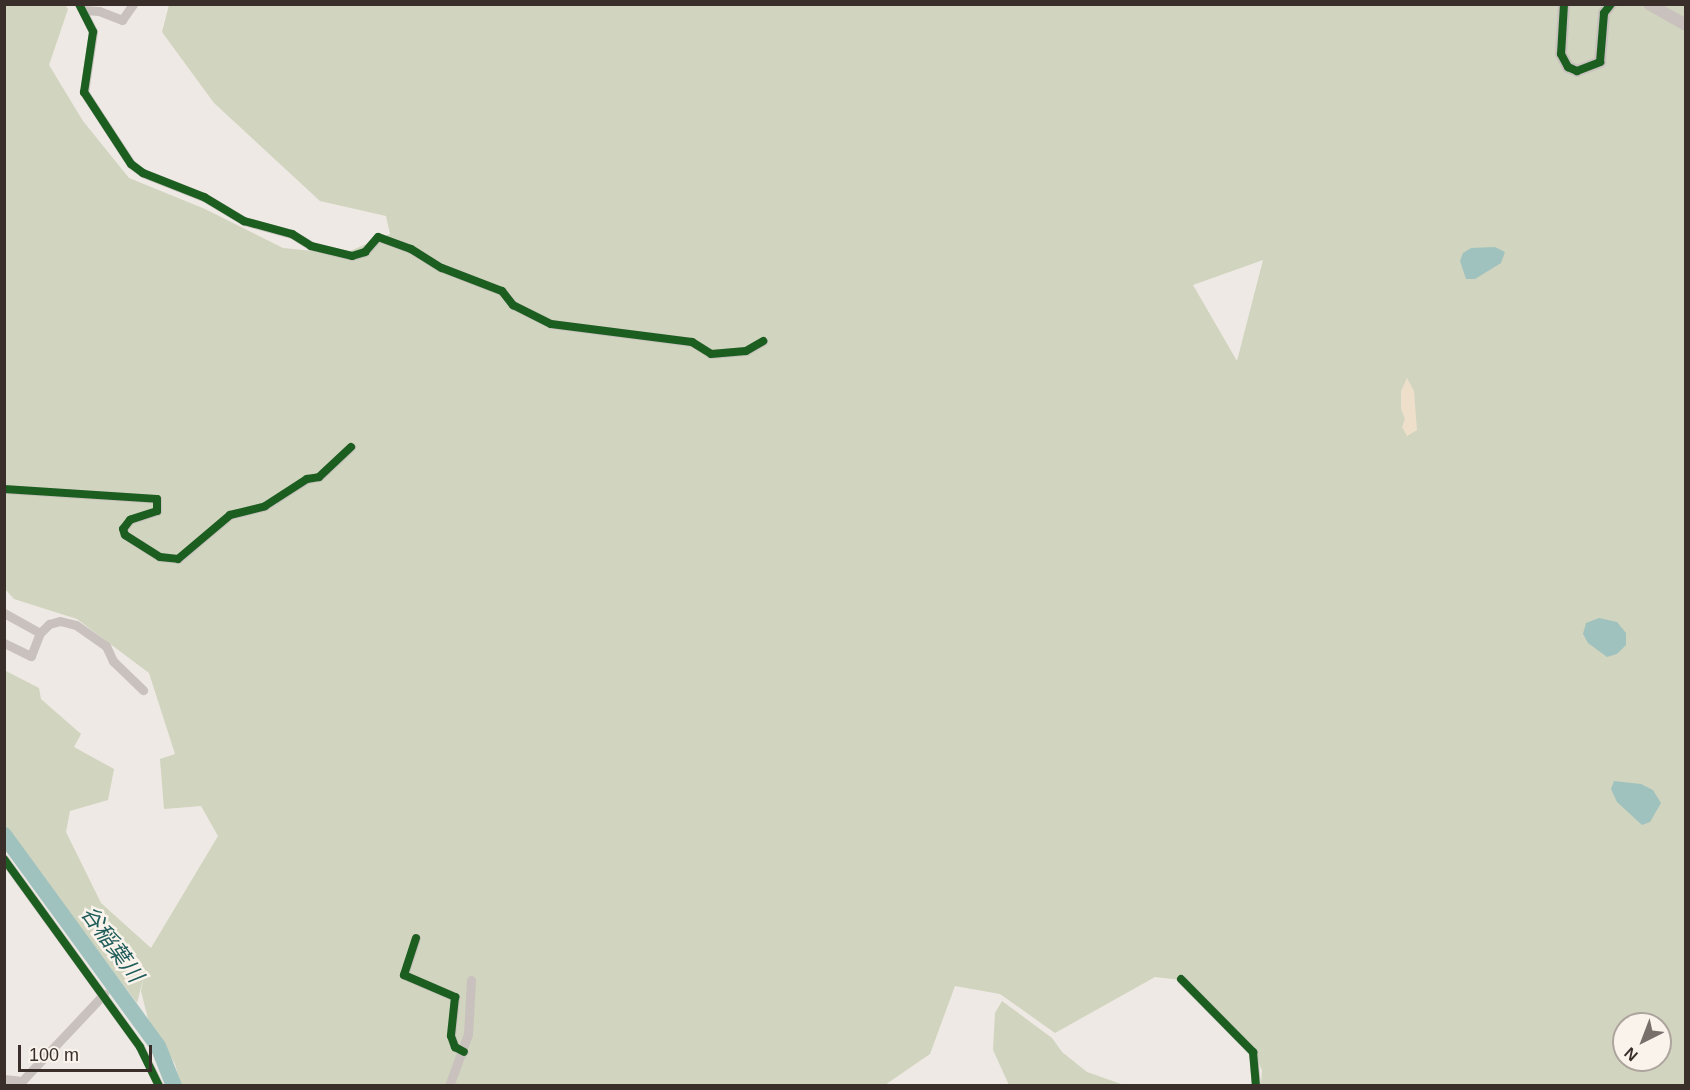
<!DOCTYPE html>
<html>
<head>
<meta charset="utf-8">
<style>
  body { margin:0 }
  #map { position:relative; width:1690px; height:1090px; overflow:hidden; background:#eee9e4; font-family:Arial,"Noto Sans JP",sans-serif }
  div>[style] { position:absolute }
  .green>* { inset:0; background:#d1d4be }
  .sand>* { inset:0; background:#eedfcb }
  .water>* { inset:0; background:#a0c2be }
  .river>* { height:16px; margin:-8px; padding:0 8px; transform-origin:8px; border-radius:8px; background:#a0c2be }
  .minor>* { height:9px; margin:-4.5px; padding:0 4.5px; transform-origin:4.5px; border-radius:4.5px; background:#c8c1bd }
  .tertiary>* { height:12px; margin:-6px; padding:0 6px; transform-origin:6px; border-radius:6px; background:#c8c1bd }
  .cycleway>* { height:8px; margin:-4px; padding:0 4px; transform-origin:4px; border-radius:4px; background:#1b5e20 }
  span { translate:-50% -50%; white-space:nowrap; text-align:center; line-height:1.15; -webkit-text-stroke:5px #faf3ec; paint-order:stroke }
  .water-label { font-size:22px; color:#1f5c5a; font-style:italic }
  .frame { position:absolute; inset:0; border:6px solid #392e2a; pointer-events:none }
  .north { position:absolute; left:1612px; top:1012px; width:60px; height:60px; box-sizing:border-box; background:#faf3ec; border:2px solid #ada49e; border-radius:50%; rotate:222deg; font-size:16px; font-weight:700; line-height:24px; text-align:center; color:#392e2a }
  .north::after { content:''; display:block; margin:auto; width:21px; height:27px; background:#786f6b; clip-path:polygon(50% 0,100% 100%,50% 72%,0 100%) }
  .scale { position:absolute; left:18px; top:1045px; width:134px; height:27px; box-sizing:border-box; border:3px solid #392e2a; border-top:0; padding-left:8px; font-size:18px; line-height:21px; white-space:nowrap; color:#392e2a; -webkit-text-stroke:4px #faf3ec; paint-order:stroke }
</style>
</head>
<body>
<div id="map">
  <div class="green">
    <div style="clip-path:polygon(evenodd,5px 5px,65px 5px,68px 9px,49px 65px,83px 121px,129px 178px,205px 209px,283px 248px,343px 254px,390px 234px,386px 216px,320px 201px,214px 103px,162px 32px,169px 5px,1685px 5px,1685px 1085px,1261px 1085px,1262px 1070px,1253px 1052px,1181px 980px,1155px 977px,1055px 1033px,1000px 994px,955px 986px,930px 1054px,885px 1085px,181px 1085px,175px 1064px,148px 1019px,141px 991px,144px 976px,137px 1003px,5px 827px,4px 670px,39px 688px,41px 699px,81px 734px,74px 747px,114px 769px,108px 800px,70px 811px,66px 832px,101px 903px,151px 948px,218px 836px,201px 806px,164px 809px,160px 759px,175px 754px,149px 673px,77px 619px,14px 599px,5px 589px,5px 5px,1263px 260px,1237px 361px,1193px 285px,1263px 260px,5px 5px,1624px 1024px,1660px 1024px,1660px 1060px,1624px 1060px,1624px 1024px)"></div>
    <div style="clip-path:polygon(1002px 1001px,1052px 1038px,1062px 1052px,1087px 1072px,1124px 1085px,1009px 1085px,993px 1050px,995px 1013px)"></div>
  </div>
  <div class="sand">
    <div style="clip-path:polygon(1407px 378px,1414px 391px,1417px 430px,1407px 436px,1402px 427px,1405px 419px,1401px 409px,1401px 391px)"></div>
  </div>
  <div class="water">
    <div style="clip-path:polygon(1495px 247px,1505px 252px,1501px 263px,1475px 279px,1466px 279px,1460px 261px,1463px 253px,1471px 248px)"></div>
    <div style="clip-path:polygon(1599px 618px,1617px 622px,1626px 633px,1626px 645px,1617px 654px,1607px 657px,1588px 643px,1583px 634px,1586px 623px)"></div>
    <div style="clip-path:polygon(1614px 781px,1641px 784px,1653px 790px,1661px 803px,1650px 822px,1642px 825px,1617px 802px,1611px 789px)"></div>
  </div>
  <div class="river">
    <div style="left:4px;top:835px;width:261px;rotate:53.9deg"></div>
    <div style="left:158px;top:1046px;width:43px;rotate:68.2deg"></div>
  </div>
  <div class="minor">
    <div style="left:79px;top:4px;width:31px;rotate:63deg"></div>
    <div style="left:93px;top:32px;width:61px;rotate:98.5deg"></div>
    <div style="left:84px;top:92px;width:86px;rotate:56.9deg"></div>
    <div style="left:131px;top:164px;width:15px;rotate:37deg"></div>
    <div style="left:143px;top:173px;width:66px;rotate:21.5deg"></div>
    <div style="left:204px;top:197px;width:47px;rotate:31deg"></div>
    <div style="left:244px;top:221px;width:50px;rotate:15.2deg"></div>
    <div style="left:292px;top:234px;width:22px;rotate:32deg"></div>
    <div style="left:311px;top:246px;width:42px;rotate:13.7deg"></div>
    <div style="left:352px;top:256px;width:14px;rotate:-17deg"></div>
    <div style="left:365px;top:252px;width:20px;rotate:-49deg"></div>
    <div style="left:378px;top:237px;width:35px;rotate:20deg"></div>
    <div style="left:411px;top:249px;width:36px;rotate:32deg"></div>
    <div style="left:442px;top:268px;width:64px;rotate:21deg"></div>
    <div style="left:502px;top:291px;width:18px;rotate:52deg"></div>
    <div style="left:513px;top:305px;width:42px;rotate:26.6deg"></div>
    <div style="left:551px;top:324px;width:142px;rotate:7.3deg"></div>
    <div style="left:692px;top:342px;width:22px;rotate:32deg"></div>
    <div style="left:711px;top:354px;width:35px;rotate:-5deg"></div>
    <div style="left:746px;top:351px;width:20px;rotate:-30deg"></div>
    <div style="left:84px;top:10px;width:15px;rotate:4deg"></div>
    <div style="left:99px;top:11px;width:25px;rotate:21deg"></div>
    <div style="left:122px;top:20px;width:19px;rotate:-55deg"></div>
    <div style="left:4px;top:489px;width:153px;rotate:3.7deg"></div>
    <div style="left:157px;top:499px;width:12px;rotate:90deg"></div>
    <div style="left:157px;top:511px;width:28px;rotate:162deg"></div>
    <div style="left:130px;top:520px;width:11px;rotate:128deg"></div>
    <div style="left:123px;top:529px;width:6px;rotate:72deg"></div>
    <div style="left:125px;top:535px;width:41px;rotate:32.2deg"></div>
    <div style="left:160px;top:557px;width:18px;rotate:6deg"></div>
    <div style="left:178px;top:559px;width:68px;rotate:-40.2deg"></div>
    <div style="left:230px;top:515px;width:36px;rotate:-14deg"></div>
    <div style="left:265px;top:506px;width:50px;rotate:-32.7deg"></div>
    <div style="left:307px;top:479px;width:12px;rotate:-9deg"></div>
    <div style="left:319px;top:477px;width:44px;rotate:-43.2deg"></div>
    <div style="left:4px;top:613px;width:41px;rotate:29.1deg"></div>
    <div style="left:4px;top:643px;width:30px;rotate:26deg"></div>
    <div style="left:31px;top:656px;width:25px;rotate:-69deg"></div>
    <div style="left:40px;top:633px;width:13px;rotate:-45deg"></div>
    <div style="left:49px;top:624px;width:11px;rotate:-15deg"></div>
    <div style="left:60px;top:621px;width:16px;rotate:14deg"></div>
    <div style="left:76px;top:625px;width:37px;rotate:35deg"></div>
    <div style="left:106px;top:646px;width:17px;rotate:65deg"></div>
    <div style="left:113px;top:661px;width:42px;rotate:44deg"></div>
    <div style="left:4px;top:859px;width:232px;rotate:54.1deg"></div>
    <div style="left:140px;top:1047px;width:43px;rotate:64deg"></div>
    <div style="left:416px;top:938px;width:39px;rotate:108deg"></div>
    <div style="left:404px;top:975px;width:56px;rotate:23.3deg"></div>
    <div style="left:455px;top:997px;width:39px;rotate:96deg"></div>
    <div style="left:451px;top:1036px;width:12px;rotate:70deg"></div>
    <div style="left:455px;top:1047px;width:10px;rotate:29deg"></div>
    <div style="left:1181px;top:979px;width:103px;rotate:45.4deg"></div>
    <div style="left:1253px;top:1052px;width:34px;rotate:85deg"></div>
    <div style="left:4px;top:1079px;width:18px;rotate:6deg"></div>
    <div style="left:22px;top:1081px;width:120px;rotate:-46.7deg"></div>
    <div style="left:449px;top:1086px;width:55px;rotate:-69.9deg"></div>
    <div style="left:468px;top:1034px;width:54px;rotate:-86.8deg"></div>
  </div>
  <div class="tertiary">
    <div style="left:1564px;top:4px;width:50px;rotate:93.4deg"></div>
    <div style="left:1561px;top:54px;width:15px;rotate:62deg"></div>
    <div style="left:1568px;top:67px;width:10px;rotate:24deg"></div>
    <div style="left:1577px;top:71px;width:25px;rotate:-21deg"></div>
    <div style="left:1600px;top:62px;width:49px;rotate:-85.3deg"></div>
    <div style="left:1604px;top:13px;width:11px;rotate:-52deg"></div>
    <div style="left:1649px;top:4px;width:43px;rotate:29.6deg"></div>
  </div>
  <div class="cycleway">
    <div style="left:79px;top:4px;width:31px;rotate:63deg"></div>
    <div style="left:93px;top:32px;width:61px;rotate:98.5deg"></div>
    <div style="left:84px;top:92px;width:86px;rotate:56.9deg"></div>
    <div style="left:131px;top:164px;width:15px;rotate:37deg"></div>
    <div style="left:143px;top:173px;width:66px;rotate:21.5deg"></div>
    <div style="left:204px;top:197px;width:47px;rotate:31deg"></div>
    <div style="left:244px;top:221px;width:50px;rotate:15.2deg"></div>
    <div style="left:292px;top:234px;width:22px;rotate:32deg"></div>
    <div style="left:311px;top:246px;width:42px;rotate:13.7deg"></div>
    <div style="left:352px;top:256px;width:14px;rotate:-17deg"></div>
    <div style="left:365px;top:252px;width:20px;rotate:-49deg"></div>
    <div style="left:378px;top:237px;width:35px;rotate:20deg"></div>
    <div style="left:411px;top:249px;width:36px;rotate:32deg"></div>
    <div style="left:442px;top:268px;width:64px;rotate:21deg"></div>
    <div style="left:502px;top:291px;width:18px;rotate:52deg"></div>
    <div style="left:513px;top:305px;width:42px;rotate:26.6deg"></div>
    <div style="left:551px;top:324px;width:142px;rotate:7.3deg"></div>
    <div style="left:692px;top:342px;width:22px;rotate:32deg"></div>
    <div style="left:711px;top:354px;width:35px;rotate:-5deg"></div>
    <div style="left:746px;top:351px;width:20px;rotate:-30deg"></div>
    <div style="left:1564px;top:4px;width:50px;rotate:93.4deg"></div>
    <div style="left:1561px;top:54px;width:15px;rotate:62deg"></div>
    <div style="left:1568px;top:67px;width:10px;rotate:24deg"></div>
    <div style="left:1577px;top:71px;width:25px;rotate:-21deg"></div>
    <div style="left:1600px;top:62px;width:49px;rotate:-85.3deg"></div>
    <div style="left:1604px;top:13px;width:11px;rotate:-52deg"></div>
    <div style="left:4px;top:489px;width:153px;rotate:3.7deg"></div>
    <div style="left:157px;top:499px;width:12px;rotate:90deg"></div>
    <div style="left:157px;top:511px;width:28px;rotate:162deg"></div>
    <div style="left:130px;top:520px;width:11px;rotate:128deg"></div>
    <div style="left:123px;top:529px;width:6px;rotate:72deg"></div>
    <div style="left:125px;top:535px;width:41px;rotate:32.2deg"></div>
    <div style="left:160px;top:557px;width:18px;rotate:6deg"></div>
    <div style="left:178px;top:559px;width:68px;rotate:-40.2deg"></div>
    <div style="left:230px;top:515px;width:36px;rotate:-14deg"></div>
    <div style="left:265px;top:506px;width:50px;rotate:-32.7deg"></div>
    <div style="left:307px;top:479px;width:12px;rotate:-9deg"></div>
    <div style="left:319px;top:477px;width:44px;rotate:-43.2deg"></div>
    <div style="left:4px;top:859px;width:232px;rotate:54.1deg"></div>
    <div style="left:140px;top:1047px;width:43px;rotate:64deg"></div>
    <div style="left:416px;top:938px;width:39px;rotate:108deg"></div>
    <div style="left:404px;top:975px;width:56px;rotate:23.3deg"></div>
    <div style="left:455px;top:997px;width:39px;rotate:96deg"></div>
    <div style="left:451px;top:1036px;width:12px;rotate:70deg"></div>
    <div style="left:455px;top:1047px;width:10px;rotate:29deg"></div>
    <div style="left:1181px;top:979px;width:103px;rotate:45.4deg"></div>
    <div style="left:1253px;top:1052px;width:34px;rotate:85deg"></div>
  </div>
  <div class="water-label">
    <span style="left:112px;top:944px;rotate:54deg">谷稲葉川</span>
  </div>
  <div class="frame"></div>
  <div class="north">N</div>
  <div class="scale">100 m</div>
</div>
</body>
</html>
